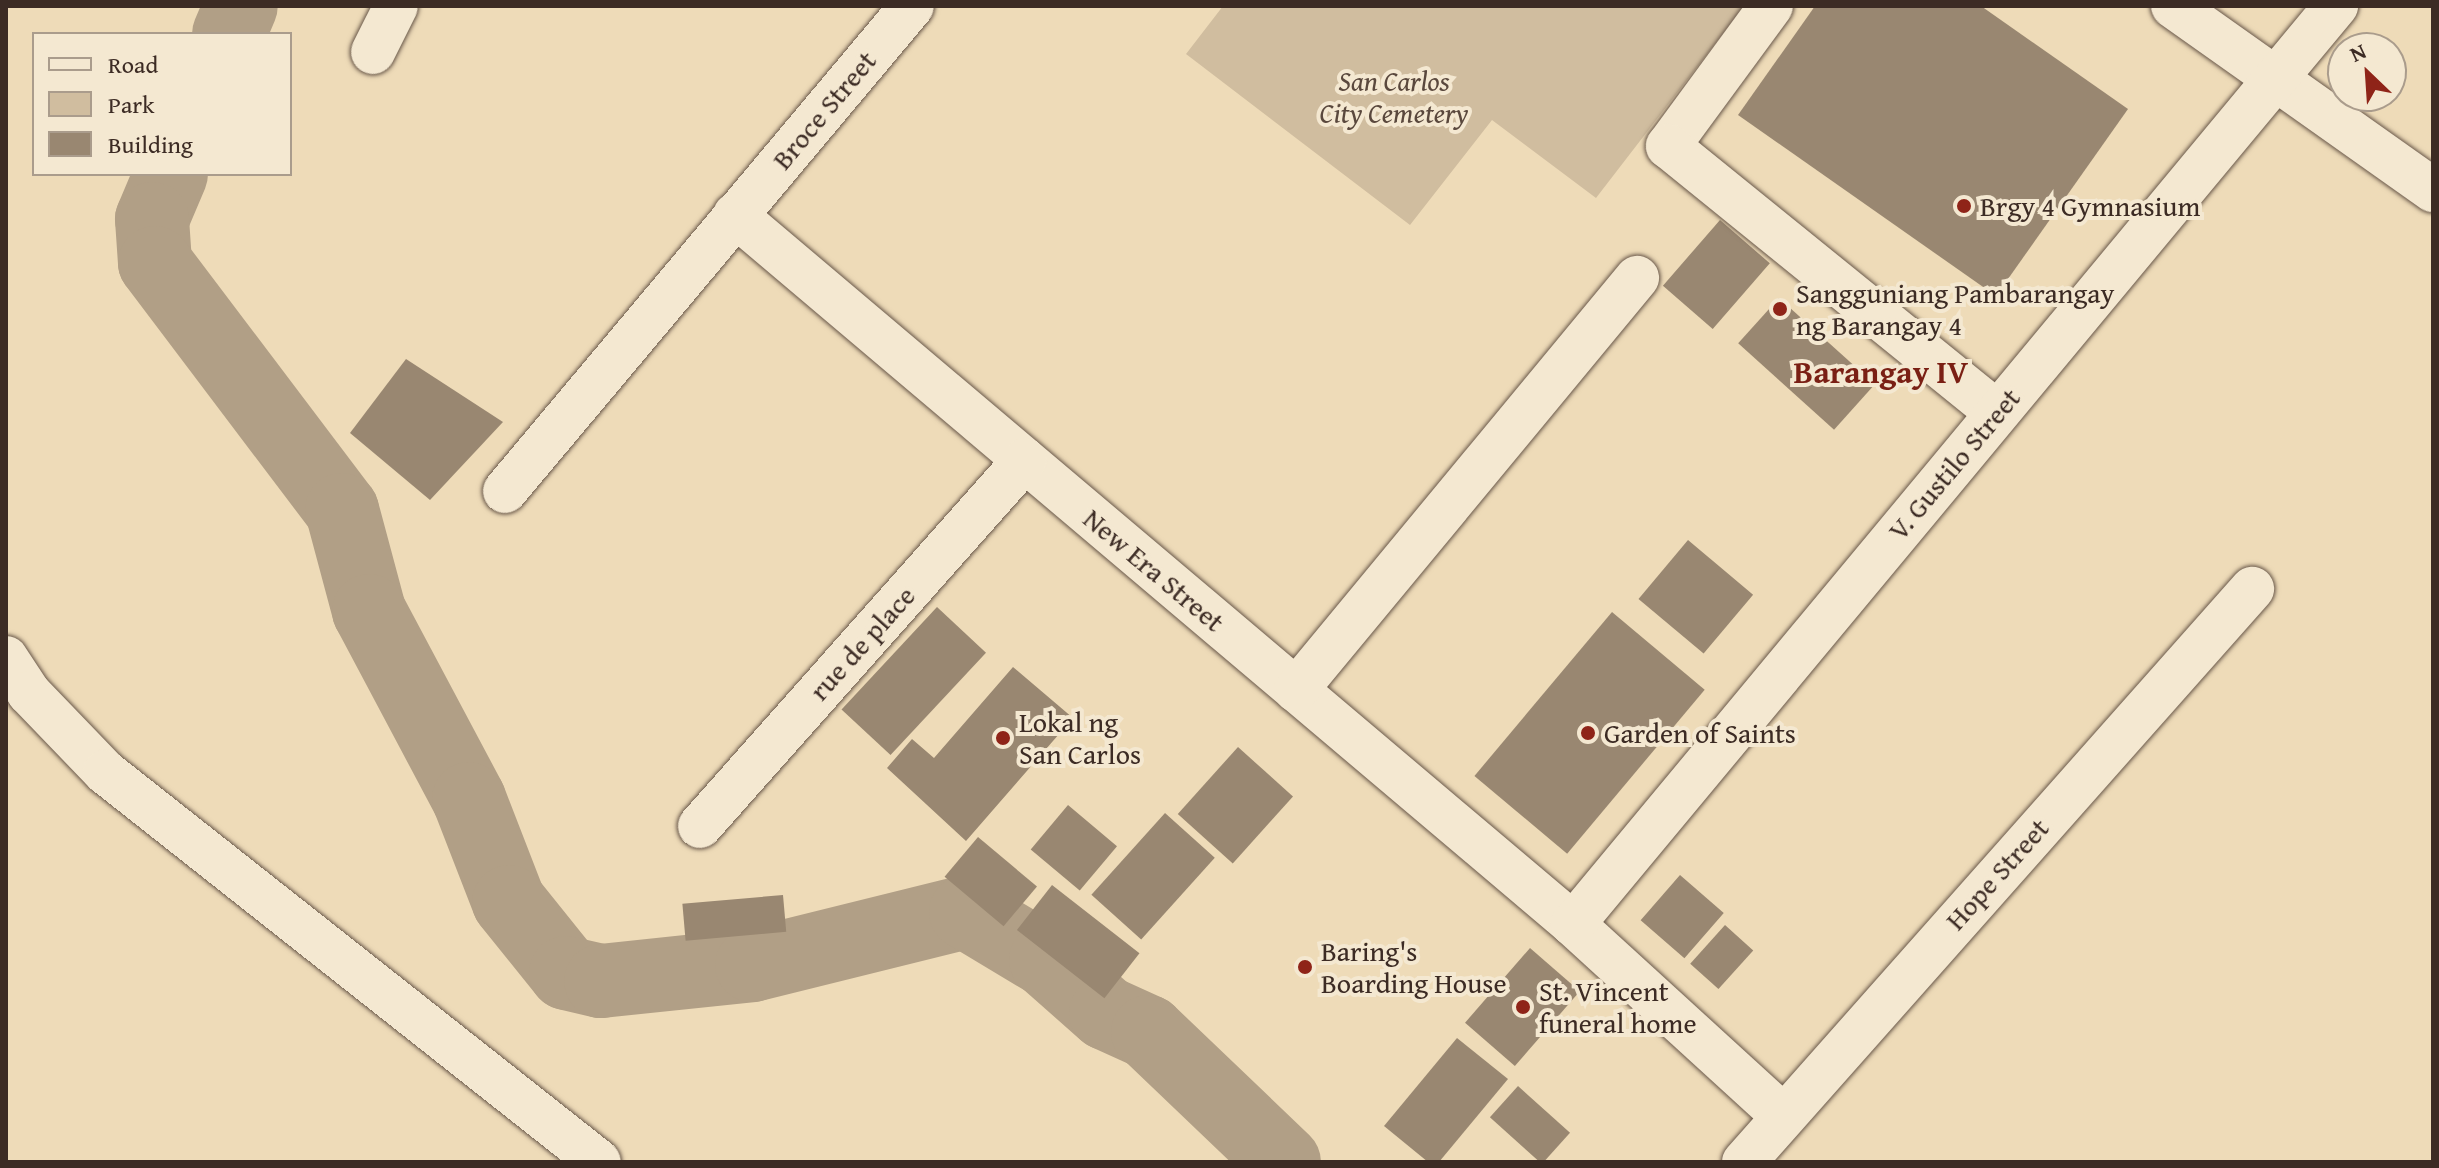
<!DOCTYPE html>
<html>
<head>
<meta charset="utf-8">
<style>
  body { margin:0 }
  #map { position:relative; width:2439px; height:1168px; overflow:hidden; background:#eedbb8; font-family:"Gentium Book Plus",serif }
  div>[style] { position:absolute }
  .green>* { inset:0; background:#d0bd9f }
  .river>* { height:74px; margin:-37px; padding:0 37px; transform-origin:37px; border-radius:37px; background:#b19f86 }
  .building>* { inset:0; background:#998771; transform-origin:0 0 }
  .roads { filter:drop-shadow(0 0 2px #685749) drop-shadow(0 0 2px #685749) }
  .minor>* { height:44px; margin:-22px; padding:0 22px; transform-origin:22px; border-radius:22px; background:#f4e8d1 }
  .dots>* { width:22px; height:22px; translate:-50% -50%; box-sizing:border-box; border:4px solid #f4e8d1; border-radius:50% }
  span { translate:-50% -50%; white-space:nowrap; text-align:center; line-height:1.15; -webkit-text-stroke:8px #f4e8d1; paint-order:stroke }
  .park-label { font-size:28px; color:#5a483d; font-style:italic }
  .street-label { font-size:28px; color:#3c2b24 }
  .poi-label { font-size:28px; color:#3c2b24 }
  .left { translate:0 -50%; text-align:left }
  .quarter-label { font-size:32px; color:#7a1f14; font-weight:700 }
  .frame { position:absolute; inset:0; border:8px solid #3c2b24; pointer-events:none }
  .legend { position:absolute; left:32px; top:32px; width:260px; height:144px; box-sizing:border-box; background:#f4e8d1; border:2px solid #aa9c8c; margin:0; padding:10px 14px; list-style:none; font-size:24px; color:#3c2b24 }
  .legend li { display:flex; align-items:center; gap:16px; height:40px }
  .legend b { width:40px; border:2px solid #aa9c8c }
  .north { position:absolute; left:2327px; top:32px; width:80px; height:80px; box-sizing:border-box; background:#f4e8d1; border:2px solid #aa9c8c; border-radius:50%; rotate:335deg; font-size:22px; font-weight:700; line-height:32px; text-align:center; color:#3c2b24 }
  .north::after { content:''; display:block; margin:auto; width:28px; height:36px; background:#8f2418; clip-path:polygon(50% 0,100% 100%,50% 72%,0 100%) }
</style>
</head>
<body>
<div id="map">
  <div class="green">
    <div style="clip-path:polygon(1223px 6px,1744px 6px,1596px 198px,1492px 120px,1410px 225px,1186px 54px)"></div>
  </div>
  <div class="river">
    <div style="left:229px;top:34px;width:30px;rotate:-67deg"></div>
    <div style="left:171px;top:174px;width:49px;rotate:112.9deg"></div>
    <div style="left:152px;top:219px;width:44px;rotate:86.1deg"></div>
    <div style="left:155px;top:263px;width:310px;rotate:52.9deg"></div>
    <div style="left:342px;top:510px;width:105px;rotate:75deg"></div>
    <div style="left:369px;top:611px;width:213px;rotate:62deg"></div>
    <div style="left:469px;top:799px;width:110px;rotate:68.8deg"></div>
    <div style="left:509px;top:902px;width:91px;rotate:51.2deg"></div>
    <div style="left:566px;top:973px;width:36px;rotate:13deg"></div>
    <div style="left:601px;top:981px;width:152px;rotate:-6deg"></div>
    <div style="left:752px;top:965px;width:220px;rotate:-13.9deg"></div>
    <div style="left:966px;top:912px;width:93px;rotate:31deg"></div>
    <div style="left:1046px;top:960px;width:80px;rotate:41.5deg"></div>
    <div style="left:1106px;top:1013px;width:46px;rotate:24.3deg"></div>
    <div style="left:1148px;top:1032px;width:188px;rotate:43.7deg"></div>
  </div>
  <div class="building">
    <div style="clip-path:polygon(1815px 6px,1981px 6px,2128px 109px,1996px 296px,1738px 115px)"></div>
    <div style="left:1720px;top:220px;width:66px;height:87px;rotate:41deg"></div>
    <div style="left:1779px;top:298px;width:129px;height:61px;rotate:42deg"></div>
    <div style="clip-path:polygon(406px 359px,503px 422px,430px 500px,350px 433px)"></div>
    <div style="left:1688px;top:540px;width:85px;height:77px;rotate:40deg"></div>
    <div style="left:937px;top:607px;width:67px;height:140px;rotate:43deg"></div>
    <div style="left:1612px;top:612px;width:121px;height:214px;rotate:40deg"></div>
    <div style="clip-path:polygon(1013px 667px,1073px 718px,966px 841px,887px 768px,912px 739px,934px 758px)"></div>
    <div style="left:1238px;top:747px;width:74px;height:90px;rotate:42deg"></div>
    <div style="left:1068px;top:805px;width:64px;height:58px;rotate:40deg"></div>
    <div style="left:1165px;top:813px;width:67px;height:110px;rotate:42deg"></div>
    <div style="left:978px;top:837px;width:77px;height:52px;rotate:40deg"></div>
    <div style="left:1680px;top:875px;width:58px;height:60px;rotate:41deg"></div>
    <div style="left:1052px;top:885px;width:111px;height:57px;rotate:38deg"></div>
    <div style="left:783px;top:895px;width:37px;height:101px;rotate:85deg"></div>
    <div style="left:1725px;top:925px;width:38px;height:52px;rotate:42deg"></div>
    <div style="left:1530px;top:948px;width:66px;height:99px;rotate:41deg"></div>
    <div style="clip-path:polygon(1457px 1038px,1508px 1079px,1439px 1162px,1428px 1162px,1384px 1126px)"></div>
    <div style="left:1518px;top:1086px;width:70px;height:42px;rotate:42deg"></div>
  </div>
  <div class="roads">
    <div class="minor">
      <div style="left:1771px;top:6px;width:174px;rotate:126.3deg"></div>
      <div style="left:1668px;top:146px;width:423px;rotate:39deg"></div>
      <div style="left:2173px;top:6px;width:319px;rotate:35.3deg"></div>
      <div style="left:373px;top:52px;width:51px;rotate:-63.4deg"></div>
      <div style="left:735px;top:215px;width:1098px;rotate:40.23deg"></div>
      <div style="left:1573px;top:924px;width:283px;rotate:42.4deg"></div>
      <div style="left:505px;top:491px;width:633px;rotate:-50deg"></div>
      <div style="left:6px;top:658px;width:42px;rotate:56.7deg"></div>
      <div style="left:29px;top:693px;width:110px;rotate:46.1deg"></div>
      <div style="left:105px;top:772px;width:629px;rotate:38.29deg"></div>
      <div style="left:1296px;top:690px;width:535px;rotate:-50.39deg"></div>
      <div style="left:700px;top:826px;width:489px;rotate:-48.4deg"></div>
      <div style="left:1573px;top:924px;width:1194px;rotate:-50.27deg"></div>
      <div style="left:1744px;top:1162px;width:766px;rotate:-48.44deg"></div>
    </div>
  </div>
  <div class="dots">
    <div style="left:1964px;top:206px;background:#8f2418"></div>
    <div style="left:1780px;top:309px;background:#8f2418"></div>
    <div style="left:1588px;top:733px;background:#8f2418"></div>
    <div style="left:1003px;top:738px;background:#8f2418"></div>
    <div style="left:1305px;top:967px;background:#8f2418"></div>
    <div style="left:1523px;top:1007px;background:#8f2418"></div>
  </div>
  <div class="park-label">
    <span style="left:1394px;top:97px">San Carlos<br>City Cemetery</span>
  </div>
  <div class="street-label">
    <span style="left:824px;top:110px;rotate:-50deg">Broce Street</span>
    <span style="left:1954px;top:464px;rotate:-50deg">V. Gustilo Street</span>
    <span style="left:1154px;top:570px;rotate:40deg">New Era Street</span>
    <span style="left:862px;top:643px;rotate:-48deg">rue de place</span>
    <span style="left:1997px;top:874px;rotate:-48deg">Hope Street</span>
  </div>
  <div class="poi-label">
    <span class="left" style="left:1980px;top:206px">Brgy 4 Gymnasium</span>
    <span class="left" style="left:1796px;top:309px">Sangguniang Pambarangay<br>ng Barangay 4</span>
    <span class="left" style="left:1019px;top:738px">Lokal ng<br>San Carlos</span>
    <span class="left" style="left:1604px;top:733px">Garden of Saints</span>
    <span class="left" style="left:1321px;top:967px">Baring's<br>Boarding House</span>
    <span class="left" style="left:1539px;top:1007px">St. Vincent<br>funeral home</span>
  </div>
  <div class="quarter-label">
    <span style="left:1881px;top:372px">Barangay Ⅳ</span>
  </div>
  <div class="frame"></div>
  <ul class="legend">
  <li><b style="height:10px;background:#f4e8d1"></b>Road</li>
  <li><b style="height:22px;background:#d0bd9f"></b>Park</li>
  <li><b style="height:22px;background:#998771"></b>Building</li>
  </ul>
  <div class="north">N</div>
</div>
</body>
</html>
